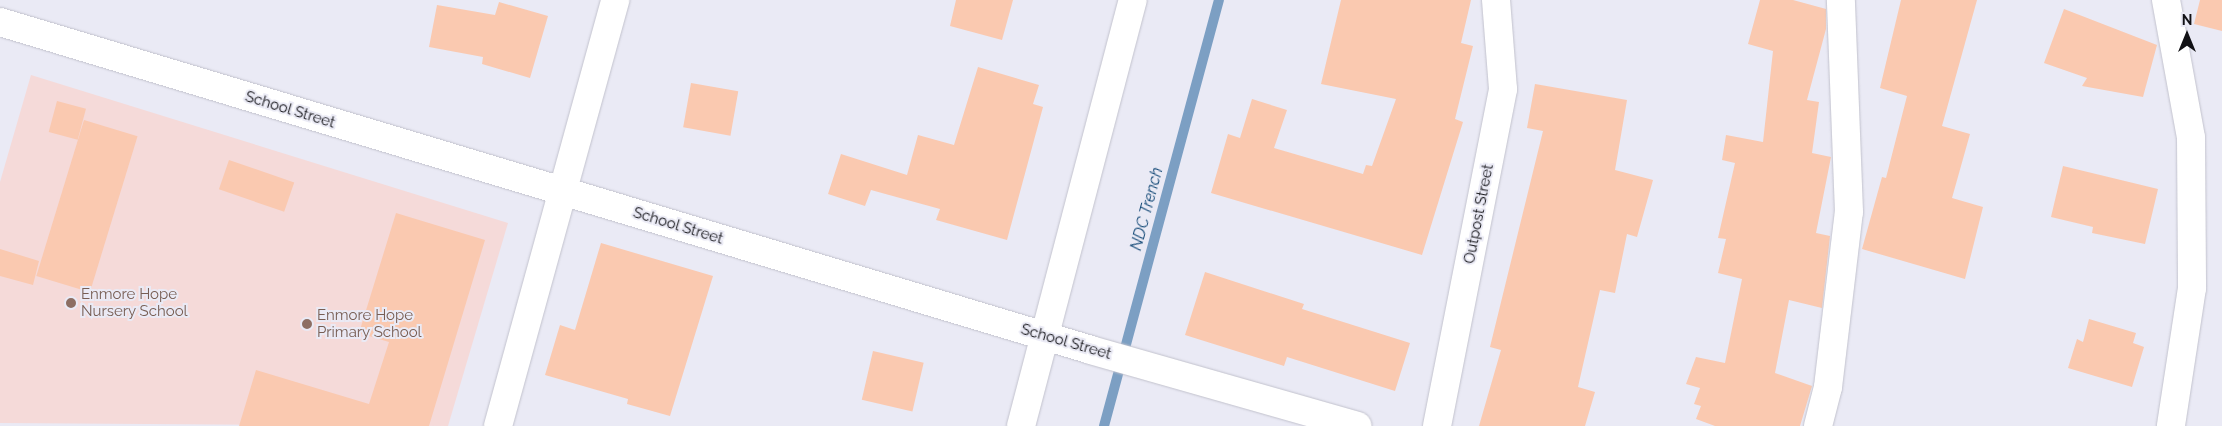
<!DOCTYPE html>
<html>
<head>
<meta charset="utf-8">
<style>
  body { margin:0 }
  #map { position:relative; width:2222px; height:426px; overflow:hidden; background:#eaeaf5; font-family:Raleway,sans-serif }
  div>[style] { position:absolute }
  .education>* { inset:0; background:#f5dad9 }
  .stream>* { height:10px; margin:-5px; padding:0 5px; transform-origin:5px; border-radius:5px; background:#7c9fc3 }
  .building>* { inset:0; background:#fac9b0; transform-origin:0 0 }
  .roads { filter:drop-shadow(0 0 1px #c2c2cd) drop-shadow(0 0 1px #c2c2cd) }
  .street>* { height:28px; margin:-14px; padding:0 14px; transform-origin:14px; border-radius:14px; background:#fff }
  .dots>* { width:14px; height:14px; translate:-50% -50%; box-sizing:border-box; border:2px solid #eaeaf5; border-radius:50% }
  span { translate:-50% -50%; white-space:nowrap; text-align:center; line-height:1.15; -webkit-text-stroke:4px #eaeaf5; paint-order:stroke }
  .street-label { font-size:15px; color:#121216 }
  .education-label { font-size:15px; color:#785e54 }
  .left { translate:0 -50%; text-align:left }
  .water-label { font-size:16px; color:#124876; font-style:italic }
  .north { position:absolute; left:2162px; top:10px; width:50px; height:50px; -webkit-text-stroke:4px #eaeaf5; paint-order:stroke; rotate:0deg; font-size:14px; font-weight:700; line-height:20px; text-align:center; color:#121216 }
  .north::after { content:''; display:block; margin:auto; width:18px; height:22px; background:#121216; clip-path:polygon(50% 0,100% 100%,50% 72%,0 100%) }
</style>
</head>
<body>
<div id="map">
  <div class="education">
    <div style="clip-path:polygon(31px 75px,508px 223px,448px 426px,0 423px,0 182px)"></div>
  </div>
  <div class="stream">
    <div style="left:1104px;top:426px;width:441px;rotate:-74.9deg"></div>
  </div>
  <div class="building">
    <div style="clip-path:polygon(956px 0,1013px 0,1002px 40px,950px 26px)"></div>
    <div style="clip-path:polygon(1341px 0,1471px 0,1461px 43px,1473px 46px,1455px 119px,1463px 122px,1422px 255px,1211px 193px,1228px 134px,1240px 138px,1252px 99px,1287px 110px,1274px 148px,1363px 174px,1366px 165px,1372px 166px,1396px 99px,1321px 84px)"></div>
    <div style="clip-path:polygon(1760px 0,1793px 0,1826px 9px,1826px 29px,1807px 100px,1819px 102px,1812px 153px,1831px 157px,1816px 233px,1830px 236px,1822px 308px,1789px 300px,1775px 373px,1812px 386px,1800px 426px,1715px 426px,1696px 419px,1701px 406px,1694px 404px,1700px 388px,1686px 384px,1696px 357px,1725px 363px,1742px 279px,1718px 273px,1726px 239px,1718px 238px,1735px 163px,1722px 160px,1726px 135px,1763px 142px,1773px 51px,1748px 44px)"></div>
    <div style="clip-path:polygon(1901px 0,1977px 0,1942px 126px,1970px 134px,1952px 198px,1983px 207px,1965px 279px,1862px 249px,1882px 177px,1886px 178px,1907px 96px,1880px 88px)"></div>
    <div style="clip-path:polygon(2200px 0,2222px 0,2222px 31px,2194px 24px)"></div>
    <div style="clip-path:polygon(499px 2px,548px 16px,530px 78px,482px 64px,483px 57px,429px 47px,437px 5px,495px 15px)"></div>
    <div style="clip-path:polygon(2064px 9px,2157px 45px,2143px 97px,2082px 86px,2087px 78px,2044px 63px)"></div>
    <div style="clip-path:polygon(978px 67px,1039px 85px,1033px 104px,1043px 107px,1007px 240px,936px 220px,940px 209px,871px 190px,865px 206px,828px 194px,841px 154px,907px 175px,918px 135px,954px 145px)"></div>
    <div style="left:691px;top:83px;width:48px;height:45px;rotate:10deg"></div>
    <div style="clip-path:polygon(1535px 84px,1627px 100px,1615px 170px,1653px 180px,1637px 237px,1627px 234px,1615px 293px,1600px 290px,1578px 387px,1595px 392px,1585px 426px,1479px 426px,1501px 350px,1490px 347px,1543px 131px,1527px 128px)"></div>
    <div style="left:57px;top:101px;width:30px;height:32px;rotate:15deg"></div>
    <div style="left:84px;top:120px;width:56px;height:163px;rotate:17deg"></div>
    <div style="left:229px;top:160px;width:69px;height:31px;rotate:19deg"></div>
    <div style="clip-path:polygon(2063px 166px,2158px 189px,2145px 244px,2092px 233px,2093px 227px,2051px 217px)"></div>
    <div style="clip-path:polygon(396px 213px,485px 240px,429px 426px,239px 426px,256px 370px,369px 404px,389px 342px,359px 333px)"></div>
    <div style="clip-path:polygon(601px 243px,713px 276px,670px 416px,627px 404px,628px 399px,545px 375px,560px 325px,575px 330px)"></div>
    <div style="clip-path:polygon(0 249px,39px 261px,33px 285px,0 276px)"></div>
    <div style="clip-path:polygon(1205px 272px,1304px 304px,1302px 309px,1410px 343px,1395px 391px,1287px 357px,1284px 366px,1185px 335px)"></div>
    <div style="clip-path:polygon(2089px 319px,2136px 333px,2133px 343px,2144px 347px,2132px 387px,2068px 368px,2077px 339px,2083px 342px)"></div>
    <div style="left:873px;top:351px;width:52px;height:50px;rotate:13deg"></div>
  </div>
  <div class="roads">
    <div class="street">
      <div style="left:2166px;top:0;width:140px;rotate:79.7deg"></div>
      <div style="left:2191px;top:138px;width:150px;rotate:89.6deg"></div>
      <div style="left:2192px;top:288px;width:140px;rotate:98.7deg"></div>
      <div style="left:0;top:22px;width:1139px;rotate:16.73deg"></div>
      <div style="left:1091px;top:350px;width:277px;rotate:15.9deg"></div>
      <div style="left:498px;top:426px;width:442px;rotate:-74.6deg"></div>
      <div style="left:1021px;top:426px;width:440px;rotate:-75.3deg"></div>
      <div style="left:1437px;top:426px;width:343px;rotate:-78.9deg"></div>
      <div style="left:1503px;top:89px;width:89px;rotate:-94.5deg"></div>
      <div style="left:1818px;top:426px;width:40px;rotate:-75.6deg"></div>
      <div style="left:1828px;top:387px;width:176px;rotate:-83.2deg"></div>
      <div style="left:1849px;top:212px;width:212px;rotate:-92.2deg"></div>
    </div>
  </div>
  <div class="dots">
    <div style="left:71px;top:303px;background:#8d6e63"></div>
    <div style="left:307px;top:324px;background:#8d6e63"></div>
  </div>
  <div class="street-label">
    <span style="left:290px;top:110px;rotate:17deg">School Street</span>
    <span style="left:1479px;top:214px;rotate:-79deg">Outpost Street</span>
    <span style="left:678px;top:226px;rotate:17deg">School Street</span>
    <span style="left:1066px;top:342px;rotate:16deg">School Street</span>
  </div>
  <div class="education-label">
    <span class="left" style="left:81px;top:303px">Enmore Hope<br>Nursery School</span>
    <span class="left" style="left:317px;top:324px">Enmore Hope<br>Primary School</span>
  </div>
  <div class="water-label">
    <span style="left:1147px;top:209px;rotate:-75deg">NDC Trench</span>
  </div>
  <div class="north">N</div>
</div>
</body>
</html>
